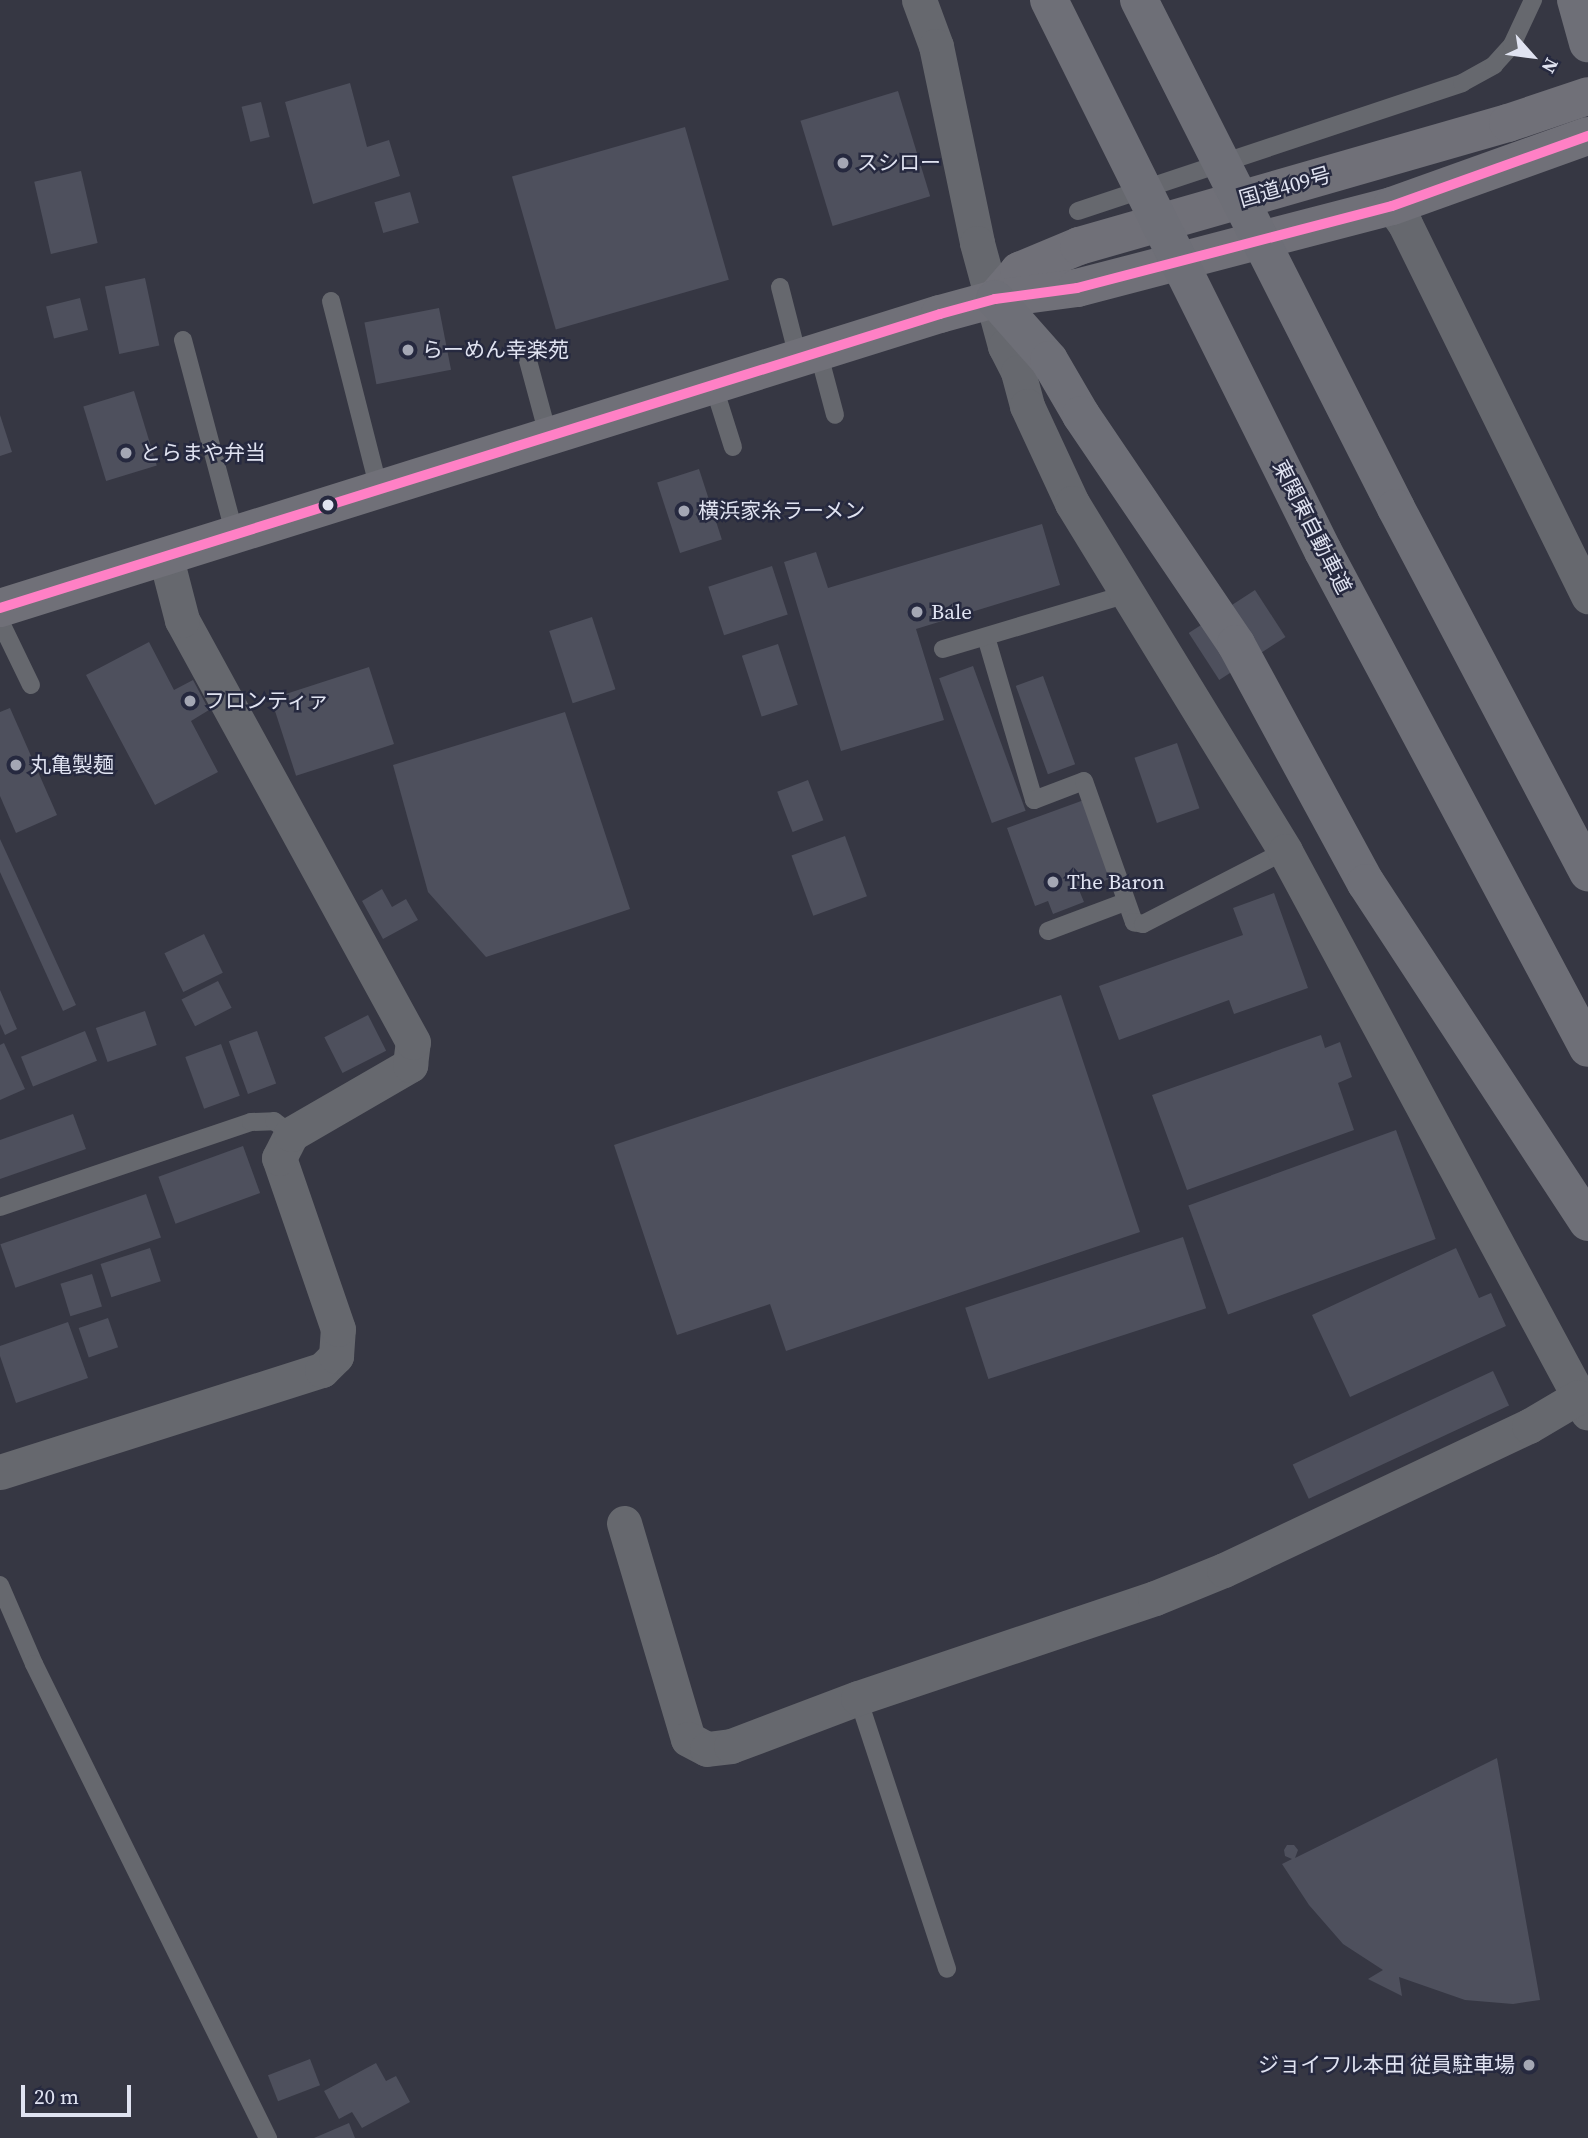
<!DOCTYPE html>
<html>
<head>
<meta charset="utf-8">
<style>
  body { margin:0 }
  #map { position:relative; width:1588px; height:2138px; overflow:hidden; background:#363743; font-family:"Source Serif 4","Noto Sans JP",serif }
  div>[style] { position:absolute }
  .building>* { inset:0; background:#4e505d; transform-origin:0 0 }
  .service>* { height:18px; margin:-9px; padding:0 9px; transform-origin:9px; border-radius:9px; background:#66686e }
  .minor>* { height:35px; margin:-17.5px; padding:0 17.5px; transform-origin:17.5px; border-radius:17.5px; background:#66686e }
  .trunk>* { height:38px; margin:-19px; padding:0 19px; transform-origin:19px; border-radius:19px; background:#707078 }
  .motorway>* { height:38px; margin:-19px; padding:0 19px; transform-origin:19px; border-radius:19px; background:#6e6f77 }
  .bus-1>* { height:10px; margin:-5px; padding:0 5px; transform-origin:5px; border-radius:5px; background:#ff80c5 }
  .dots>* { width:19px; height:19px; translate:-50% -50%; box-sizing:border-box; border:4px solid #26293f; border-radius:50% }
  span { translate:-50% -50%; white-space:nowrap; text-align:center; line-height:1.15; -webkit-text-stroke:5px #26293f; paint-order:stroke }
  .poi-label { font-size:21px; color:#e0e3f1 }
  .left { translate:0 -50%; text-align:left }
  .right { translate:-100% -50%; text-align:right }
  .street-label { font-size:21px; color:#e0e3f1 }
  .north { position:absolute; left:1497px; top:21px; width:70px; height:70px; -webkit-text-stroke:5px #26293f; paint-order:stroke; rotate:118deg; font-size:19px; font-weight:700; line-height:28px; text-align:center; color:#e0e3f1 }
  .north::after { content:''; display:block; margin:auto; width:24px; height:32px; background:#e0e3f1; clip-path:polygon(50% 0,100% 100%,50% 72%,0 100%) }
  .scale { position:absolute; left:21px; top:2085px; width:110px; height:32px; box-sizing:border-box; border:4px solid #e0e3f1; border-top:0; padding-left:9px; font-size:21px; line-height:24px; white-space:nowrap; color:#e0e3f1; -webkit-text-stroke:5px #26293f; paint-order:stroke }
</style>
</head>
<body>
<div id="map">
  <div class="building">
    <div style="clip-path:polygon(350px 83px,367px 147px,389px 140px,400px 176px,313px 204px,285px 102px)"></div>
    <div style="left:898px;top:91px;width:110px;height:102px;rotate:73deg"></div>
    <div style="left:261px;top:102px;width:36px;height:20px;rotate:76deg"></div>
    <div style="left:685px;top:127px;width:159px;height:180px;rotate:74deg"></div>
    <div style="left:81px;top:171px;width:74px;height:48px;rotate:77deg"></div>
    <div style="left:410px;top:192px;width:32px;height:37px;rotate:74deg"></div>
    <div style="left:145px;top:278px;width:69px;height:41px;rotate:78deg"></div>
    <div style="left:80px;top:298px;width:33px;height:35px;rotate:76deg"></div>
    <div style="left:439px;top:308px;width:63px;height:76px;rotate:79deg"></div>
    <div style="left:134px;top:391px;width:78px;height:53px;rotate:73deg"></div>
    <div style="clip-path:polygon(0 415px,12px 452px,0 456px)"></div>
    <div style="left:699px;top:469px;width:74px;height:44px;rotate:72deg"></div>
    <div style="clip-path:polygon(1042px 524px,1060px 585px,916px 629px,944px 720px,841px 751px,784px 562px,816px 552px,828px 588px)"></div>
    <div style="left:772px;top:566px;width:51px;height:67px;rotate:72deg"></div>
    <div style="left:1255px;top:590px;width:56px;height:79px;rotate:57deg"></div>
    <div style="left:592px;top:617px;width:76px;height:45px;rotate:72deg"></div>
    <div style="clip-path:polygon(149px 642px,174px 690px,193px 680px,209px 710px,191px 721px,218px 772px,155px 805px,86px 675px)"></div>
    <div style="left:778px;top:644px;width:64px;height:38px;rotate:72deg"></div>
    <div style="left:973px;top:666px;width:154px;height:36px;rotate:70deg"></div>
    <div style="left:369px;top:667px;width:81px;height:103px;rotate:72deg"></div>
    <div style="left:1043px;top:676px;width:94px;height:29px;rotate:70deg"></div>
    <div style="clip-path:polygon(10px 708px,57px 815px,16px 833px,0 796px,0 712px)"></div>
    <div style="clip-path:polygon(565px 712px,630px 909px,486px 957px,428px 892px,393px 765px)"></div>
    <div style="left:1177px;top:743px;width:69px;height:45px;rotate:71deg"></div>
    <div style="left:808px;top:780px;width:43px;height:33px;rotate:69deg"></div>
    <div style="clip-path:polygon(1084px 800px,1112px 878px,1079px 890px,1084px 902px,1053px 914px,1048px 901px,1035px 906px,1007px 828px)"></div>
    <div style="left:845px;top:836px;width:64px;height:57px;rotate:70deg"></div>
    <div style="clip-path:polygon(0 839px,76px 1005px,63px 1011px,0 872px)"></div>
    <div style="clip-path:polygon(382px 889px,392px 907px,406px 899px,418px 920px,383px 939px,362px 901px)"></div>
    <div style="clip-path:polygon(1274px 893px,1308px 988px,1234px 1014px,1229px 1000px,1119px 1040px,1099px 986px,1243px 935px,1233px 908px)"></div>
    <div style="left:204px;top:934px;width:43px;height:44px;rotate:64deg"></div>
    <div style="left:218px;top:981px;width:30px;height:41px;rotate:63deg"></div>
    <div style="clip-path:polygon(0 990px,17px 1029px,5px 1035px,0 1024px)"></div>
    <div style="clip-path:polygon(1061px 995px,1140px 1232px,786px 1351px,770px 1304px,677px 1335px,614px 1145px)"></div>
    <div style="left:145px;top:1011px;width:36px;height:52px;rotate:71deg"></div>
    <div style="left:368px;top:1015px;width:40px;height:49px;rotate:63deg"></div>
    <div style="left:85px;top:1031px;width:32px;height:69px;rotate:68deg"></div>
    <div style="left:257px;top:1031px;width:56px;height:30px;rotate:70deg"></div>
    <div style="clip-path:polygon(1321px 1035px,1325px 1048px,1340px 1042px,1352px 1077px,1338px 1083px,1354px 1130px,1187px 1190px,1152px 1095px)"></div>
    <div style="clip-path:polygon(4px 1043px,25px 1089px,0 1100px,0 1045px)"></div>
    <div style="left:221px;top:1044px;width:55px;height:38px;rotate:70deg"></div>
    <div style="clip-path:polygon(73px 1114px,86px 1149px,0 1179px,0 1140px)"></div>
    <div style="left:1396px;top:1130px;width:116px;height:221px;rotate:70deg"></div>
    <div style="left:243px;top:1146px;width:50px;height:90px;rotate:70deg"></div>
    <div style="left:146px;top:1194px;width:46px;height:154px;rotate:71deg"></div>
    <div style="left:1183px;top:1237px;width:75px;height:229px;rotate:72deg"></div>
    <div style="left:150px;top:1248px;width:35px;height:52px;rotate:72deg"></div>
    <div style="clip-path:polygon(1456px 1248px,1479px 1298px,1491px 1293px,1506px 1326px,1350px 1397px,1312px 1315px)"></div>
    <div style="left:92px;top:1274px;width:34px;height:33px;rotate:73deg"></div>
    <div style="left:108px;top:1318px;width:31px;height:31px;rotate:71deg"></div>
    <div style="clip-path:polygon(68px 1322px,88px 1378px,16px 1403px,0 1356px,0 1346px)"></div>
    <div style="left:1493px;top:1371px;width:38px;height:221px;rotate:65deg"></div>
    <div style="clip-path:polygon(1497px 1758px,1540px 2000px,1513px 2004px,1465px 2000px,1399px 1977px,1402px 1996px,1368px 1979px,1383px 1970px,1343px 1944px,1309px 1905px,1282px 1864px,1292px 1859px,1285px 1856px,1284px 1850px,1287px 1845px,1294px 1845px,1298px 1850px,1295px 1858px)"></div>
    <div style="left:310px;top:2059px;width:28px;height:45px;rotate:69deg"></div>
    <div style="clip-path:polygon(376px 2063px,386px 2081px,396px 2076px,410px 2102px,362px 2128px,352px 2112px,339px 2119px,324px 2091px)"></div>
    <div style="clip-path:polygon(349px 2123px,355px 2138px,314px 2138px)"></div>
  </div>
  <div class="service">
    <div style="left:1078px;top:211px;width:405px;rotate:-18.4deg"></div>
    <div style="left:1462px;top:83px;width:37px;rotate:-29deg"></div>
    <div style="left:1494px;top:65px;width:27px;rotate:-48deg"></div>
    <div style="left:1512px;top:45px;width:50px;rotate:-65deg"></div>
    <div style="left:780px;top:287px;width:72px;rotate:75.6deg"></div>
    <div style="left:331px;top:301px;width:194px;rotate:75.7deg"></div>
    <div style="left:183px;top:340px;width:203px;rotate:75.1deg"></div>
    <div style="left:818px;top:351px;width:66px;rotate:75.1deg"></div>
    <div style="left:527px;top:357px;width:81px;rotate:74.9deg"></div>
    <div style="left:713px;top:384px;width:66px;rotate:72.4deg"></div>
    <div style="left:0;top:621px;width:71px;rotate:64.2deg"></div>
    <div style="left:986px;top:637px;width:170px;rotate:73.6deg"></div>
    <div style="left:1034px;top:800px;width:53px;rotate:-20.8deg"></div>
    <div style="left:1084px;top:781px;width:150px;rotate:70.5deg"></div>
    <div style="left:1134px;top:922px;width:9px;rotate:13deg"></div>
    <div style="left:1143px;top:924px;width:160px;rotate:-27.2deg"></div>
    <div style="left:943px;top:649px;width:192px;rotate:-16.6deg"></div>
    <div style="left:1048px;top:931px;width:82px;rotate:-20.6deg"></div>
    <div style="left:0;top:1207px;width:265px;rotate:-18.7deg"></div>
    <div style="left:251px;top:1122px;width:23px;rotate:-2deg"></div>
    <div style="left:274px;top:1121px;width:21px;rotate:37deg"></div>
    <div style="left:0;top:1585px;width:86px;rotate:66.7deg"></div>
    <div style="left:34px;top:1664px;width:529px;rotate:63.73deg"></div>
    <div style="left:858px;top:1698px;width:285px;rotate:71.8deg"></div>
  </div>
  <div class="minor">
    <div style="left:919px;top:0;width:49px;rotate:69.7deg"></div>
    <div style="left:936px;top:46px;width:201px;rotate:78.2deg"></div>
    <div style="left:977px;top:243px;width:107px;rotate:74.8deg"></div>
    <div style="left:1005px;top:346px;width:29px;rotate:63deg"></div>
    <div style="left:1018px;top:372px;width:35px;rotate:75deg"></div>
    <div style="left:1027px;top:406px;width:107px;rotate:65.1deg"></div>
    <div style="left:1072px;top:503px;width:408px;rotate:58.5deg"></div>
    <div style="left:1285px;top:851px;width:638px;rotate:61.67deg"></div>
    <div style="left:1392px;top:206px;width:22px;rotate:54deg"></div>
    <div style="left:1405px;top:224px;width:415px;rotate:63.8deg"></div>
    <div style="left:0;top:1472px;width:338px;rotate:-17.6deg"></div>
    <div style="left:322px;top:1370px;width:20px;rotate:-45deg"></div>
    <div style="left:336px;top:1356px;width:27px;rotate:-86deg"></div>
    <div style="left:338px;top:1329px;width:181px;rotate:-109deg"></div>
    <div style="left:279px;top:1158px;width:27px;rotate:-63deg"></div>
    <div style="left:291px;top:1134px;width:138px;rotate:-30.1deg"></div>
    <div style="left:410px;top:1065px;width:23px;rotate:-83deg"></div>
    <div style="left:413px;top:1042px;width:481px;rotate:-118.7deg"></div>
    <div style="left:182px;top:620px;width:64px;rotate:-104.5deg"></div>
    <div style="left:624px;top:1523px;width:225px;rotate:73.5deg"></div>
    <div style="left:688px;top:1739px;width:21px;rotate:28deg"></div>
    <div style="left:707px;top:1749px;width:24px;rotate:-7deg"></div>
    <div style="left:731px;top:1746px;width:136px;rotate:-20.7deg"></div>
    <div style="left:858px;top:1698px;width:313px;rotate:-18.6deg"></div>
    <div style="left:1155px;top:1598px;width:74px;rotate:-22.1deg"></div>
    <div style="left:1224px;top:1570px;width:337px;rotate:-25.3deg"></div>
    <div style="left:1529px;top:1426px;width:57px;rotate:-30.6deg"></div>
  </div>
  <div class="trunk">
    <div style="left:995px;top:299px;width:37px;rotate:-49deg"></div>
    <div style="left:1019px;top:271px;width:65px;rotate:-22.6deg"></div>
    <div style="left:1079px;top:246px;width:446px;rotate:-16deg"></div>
    <div style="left:1508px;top:123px;width:84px;rotate:-18.6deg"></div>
    <div style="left:0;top:608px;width:985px;rotate:-17.37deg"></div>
    <div style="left:940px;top:314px;width:57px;rotate:-15.3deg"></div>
    <div style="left:995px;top:299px;width:83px;rotate:-7.6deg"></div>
    <div style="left:1077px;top:288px;width:325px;rotate:-14.6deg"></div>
    <div style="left:1392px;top:206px;width:208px;rotate:-19.7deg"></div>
  </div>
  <div class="motorway">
    <div style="left:1049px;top:0;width:615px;rotate:63.56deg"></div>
    <div style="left:1323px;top:551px;width:563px;rotate:61.93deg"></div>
    <div style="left:1139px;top:0;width:569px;rotate:63.16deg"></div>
    <div style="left:1396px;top:508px;width:412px;rotate:62.2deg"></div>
    <div style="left:1576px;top:0;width:45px;rotate:74.4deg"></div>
    <div style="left:995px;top:299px;width:81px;rotate:48.5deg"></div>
    <div style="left:1049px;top:360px;width:64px;rotate:59.8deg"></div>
    <div style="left:1081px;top:415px;width:277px;rotate:55.9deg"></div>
    <div style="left:1236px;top:644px;width:272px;rotate:61.5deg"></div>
    <div style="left:1366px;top:883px;width:405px;rotate:56.8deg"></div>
  </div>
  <div class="bus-1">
    <div style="left:0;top:608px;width:985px;rotate:-17.37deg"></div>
    <div style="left:940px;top:314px;width:57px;rotate:-15.3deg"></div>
    <div style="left:995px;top:299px;width:83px;rotate:-7.6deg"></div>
    <div style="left:1077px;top:288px;width:325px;rotate:-14.6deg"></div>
    <div style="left:1392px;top:206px;width:208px;rotate:-19.7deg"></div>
  </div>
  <div class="dots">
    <div style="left:843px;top:163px;background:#a4a7b4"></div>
    <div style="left:408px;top:350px;background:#a4a7b4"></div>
    <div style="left:126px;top:453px;background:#a4a7b4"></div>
    <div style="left:328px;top:505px;background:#e0e3f1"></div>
    <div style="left:684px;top:511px;background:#a4a7b4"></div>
    <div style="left:917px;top:612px;background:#a4a7b4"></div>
    <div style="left:190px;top:701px;background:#a4a7b4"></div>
    <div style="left:16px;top:765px;background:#a4a7b4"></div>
    <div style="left:1053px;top:882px;background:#a4a7b4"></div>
    <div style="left:1529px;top:2065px;background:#a4a7b4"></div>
  </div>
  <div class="poi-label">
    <span class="left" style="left:857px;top:163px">スシロー</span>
    <span class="left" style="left:422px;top:350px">らーめん幸楽苑</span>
    <span class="left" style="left:140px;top:453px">とらまや弁当</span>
    <span class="left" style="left:698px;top:511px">横浜家糸ラーメン</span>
    <span class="left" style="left:931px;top:612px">Bale</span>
    <span class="left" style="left:204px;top:701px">フロンティァ</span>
    <span class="left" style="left:30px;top:765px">丸亀製麺</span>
    <span class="left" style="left:1067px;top:882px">The Baron</span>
    <span class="right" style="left:1515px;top:2065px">ジョイフル本田 従員駐車場</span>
  </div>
  <div class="street-label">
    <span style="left:1285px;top:187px;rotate:-16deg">国道409号</span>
    <span style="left:1312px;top:527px;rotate:63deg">東関東自動車道</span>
  </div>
  <div class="north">N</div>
  <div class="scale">20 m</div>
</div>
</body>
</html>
